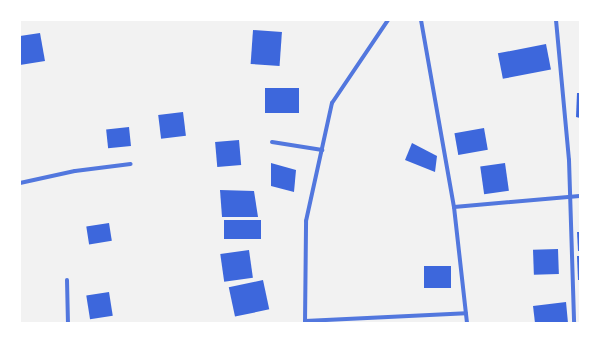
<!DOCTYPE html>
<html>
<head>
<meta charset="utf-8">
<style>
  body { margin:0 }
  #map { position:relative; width:600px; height:343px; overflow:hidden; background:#f2f2f2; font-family:Quicksand,sans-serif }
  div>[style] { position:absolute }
  .building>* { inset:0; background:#3d67dc; transform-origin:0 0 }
  .minor>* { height:4px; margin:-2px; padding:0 2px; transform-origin:2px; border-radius:2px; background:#5277de }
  span { translate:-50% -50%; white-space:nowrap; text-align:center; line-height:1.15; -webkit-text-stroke:3px #fff; paint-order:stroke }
  .frame { position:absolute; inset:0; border:21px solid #fff; pointer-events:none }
</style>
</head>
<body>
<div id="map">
  <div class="building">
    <div style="left:253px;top:30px;width:29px;height:34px;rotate:4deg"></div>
    <div style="clip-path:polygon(40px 33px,45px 61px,20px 65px,20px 36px)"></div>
    <div style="left:546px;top:44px;width:26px;height:49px;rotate:79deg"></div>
    <div style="left:265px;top:88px;width:34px;height:25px"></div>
    <div style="clip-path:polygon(577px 93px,580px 93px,580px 118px,576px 117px)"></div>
    <div style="left:183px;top:112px;width:24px;height:25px;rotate:83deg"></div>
    <div style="left:129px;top:127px;width:19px;height:23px;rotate:84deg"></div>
    <div style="left:484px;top:128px;width:22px;height:30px;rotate:80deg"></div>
    <div style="left:239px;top:140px;width:25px;height:24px;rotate:85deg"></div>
    <div style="clip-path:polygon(412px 143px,437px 156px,435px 172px,405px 160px)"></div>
    <div style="clip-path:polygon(271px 163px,296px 170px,294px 192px,271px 186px)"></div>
    <div style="left:505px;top:163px;width:28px;height:25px;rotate:82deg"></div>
    <div style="clip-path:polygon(220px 190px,254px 191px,258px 217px,222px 217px)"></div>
    <div style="left:261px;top:220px;width:19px;height:37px;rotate:90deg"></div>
    <div style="left:109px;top:223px;width:18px;height:23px;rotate:81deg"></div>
    <div style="clip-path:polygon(577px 232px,580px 232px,580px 251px,578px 251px)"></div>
    <div style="left:558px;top:249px;width:25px;height:25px;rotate:88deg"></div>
    <div style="left:249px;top:250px;width:28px;height:29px;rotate:82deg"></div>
    <div style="clip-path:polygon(577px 256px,580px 256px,580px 280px,578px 280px)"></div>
    <div style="left:451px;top:266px;width:22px;height:27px;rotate:90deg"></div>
    <div style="left:263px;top:280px;width:30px;height:35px;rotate:78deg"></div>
    <div style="left:109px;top:292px;width:24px;height:23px;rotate:81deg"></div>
    <div style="clip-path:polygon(566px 302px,568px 323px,535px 323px,533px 306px)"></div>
  </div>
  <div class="minor">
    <div style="left:421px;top:20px;width:190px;rotate:80deg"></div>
    <div style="left:454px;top:207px;width:117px;rotate:83.6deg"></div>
    <div style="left:556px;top:20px;width:141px;rotate:84.7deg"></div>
    <div style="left:569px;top:160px;width:163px;rotate:88.2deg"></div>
    <div style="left:272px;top:142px;width:51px;rotate:9.1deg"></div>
    <div style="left:20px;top:183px;width:56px;rotate:-12.3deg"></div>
    <div style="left:75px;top:171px;width:56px;rotate:-7.1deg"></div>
    <div style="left:454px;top:207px;width:126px;rotate:-5deg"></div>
    <div style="left:67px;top:280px;width:43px;rotate:88.7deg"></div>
    <div style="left:305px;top:321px;width:161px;rotate:-2.8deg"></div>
    <div style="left:305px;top:323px;width:102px;rotate:-89.4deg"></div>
    <div style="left:306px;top:221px;width:121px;rotate:-77.6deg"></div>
    <div style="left:332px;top:103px;width:100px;rotate:-56deg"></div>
  </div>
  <div class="frame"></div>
</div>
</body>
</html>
